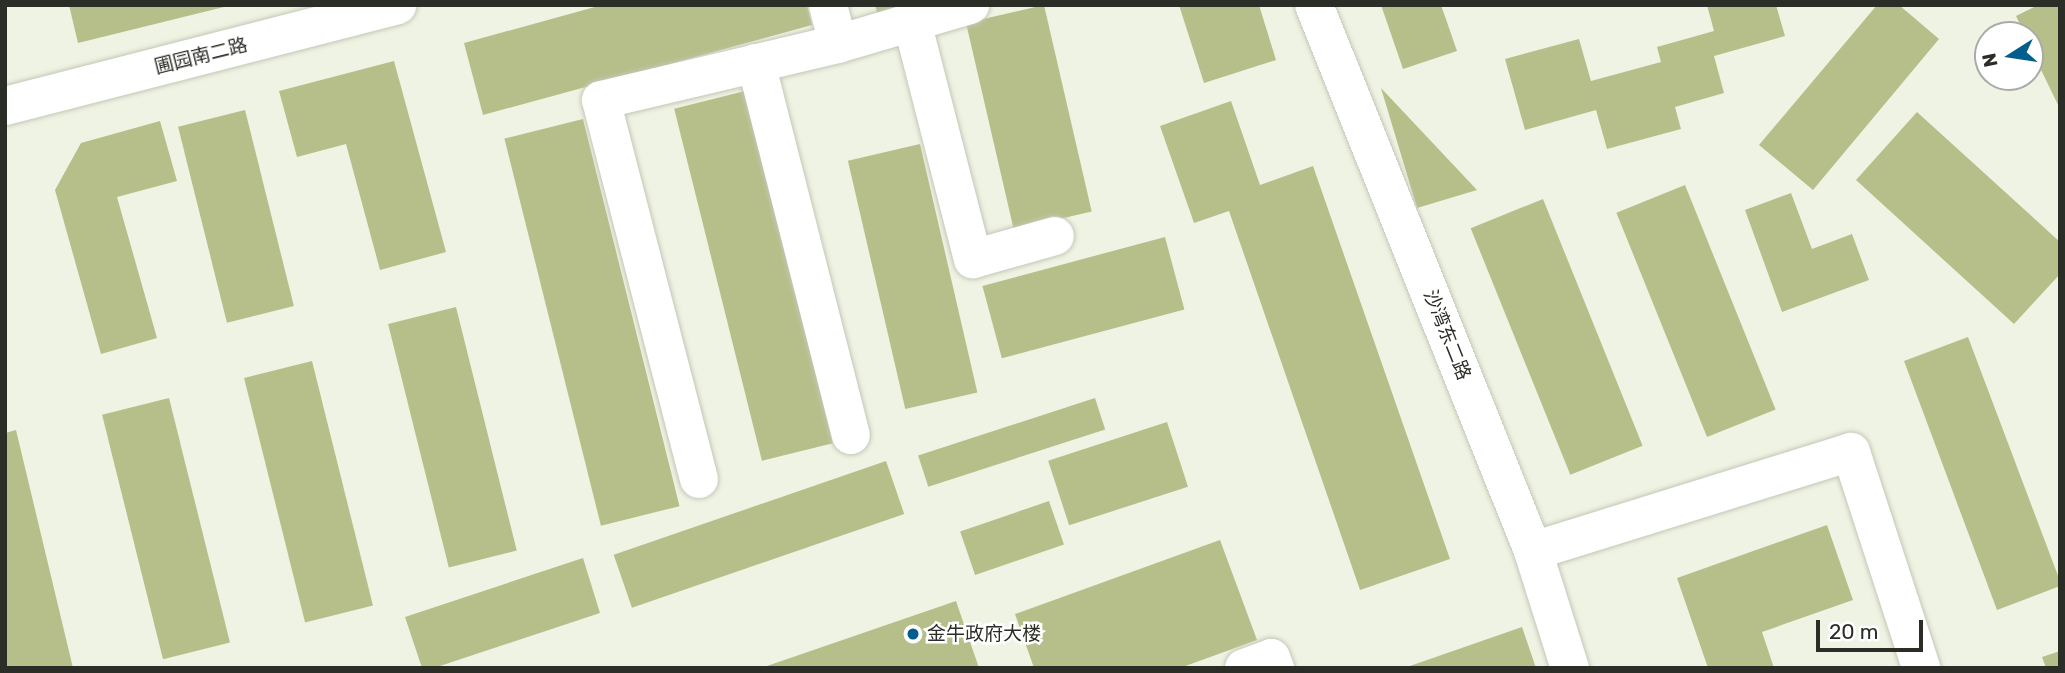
<!DOCTYPE html>
<html>
<head>
<meta charset="utf-8">
<style>
  body { margin:0 }
  #map { position:relative; width:2065px; height:673px; overflow:hidden; background:#eff3e3; font-family:Rubik,"Noto Sans SC",sans-serif }
  div>[style] { position:absolute }
  .building>* { inset:0; background:#b6bf8a; transform-origin:0 0 }
  .roads { filter:drop-shadow(0 0 2px #c4c7b7) drop-shadow(0 0 2px #c4c7b7) }
  .minor>* { height:38px; margin:-19px; padding:0 19px; transform-origin:19px; border-radius:19px; background:#fff }
  .dots>* { width:19px; height:19px; translate:-50% -50%; box-sizing:border-box; border:4px solid #fff; border-radius:50% }
  span { translate:-50% -50%; white-space:nowrap; text-align:center; line-height:1.15; -webkit-text-stroke:5px #fff; paint-order:stroke }
  .street-label { font-size:19px; color:#2b2d27 }
  .poi-label { font-size:19px; color:#2b2d27 }
  .left { translate:0 -50%; text-align:left }
  .frame { position:absolute; inset:0; border:7px solid #2b2d27; pointer-events:none }
  .north { position:absolute; left:1974px; top:21px; width:70px; height:70px; box-sizing:border-box; background:#fff; border:2px solid #aaaba9; border-radius:50%; rotate:258deg; font-size:19px; font-weight:700; line-height:28px; text-align:center; color:#2b2d27 }
  .north::after { content:''; display:block; margin:auto; width:24px; height:32px; background:#035e8f; clip-path:polygon(50% 0,100% 100%,50% 72%,0 100%) }
  .scale { position:absolute; left:1816px; top:620px; width:107px; height:32px; box-sizing:border-box; border:4px solid #2b2d27; border-top:0; padding-left:9px; font-size:21px; line-height:24px; white-space:nowrap; color:#2b2d27; -webkit-text-stroke:5px #fff; paint-order:stroke }
</style>
</head>
<body>
<div id="map">
  <div class="building">
    <div style="clip-path:polygon(69px 5px,228px 5px,228px 6px,78px 43px)"></div>
    <div style="clip-path:polygon(602px 5px,807px 5px,812px 25px,483px 115px,464px 43px)"></div>
    <div style="clip-path:polygon(875px 5px,926px 5px,879px 19px)"></div>
    <div style="left:1044px;top:5px;width:212px;height:80px;rotate:77deg"></div>
    <div style="clip-path:polygon(1179px 5px,1259px 5px,1276px 60px,1204px 83px)"></div>
    <div style="clip-path:polygon(1381px 5px,1441px 5px,1457px 51px,1403px 69px)"></div>
    <div style="clip-path:polygon(1707px 5px,1776px 5px,1785px 36px,1714px 56px,1724px 93px,1675px 107px,1681px 129px,1607px 149px,1596px 110px,1525px 130px,1505px 59px,1579px 39px,1591px 81px,1661px 62px,1657px 47px,1714px 31px)"></div>
    <div style="clip-path:polygon(1877px 5px,1899px 5px,1939px 39px,1813px 190px,1759px 145px)"></div>
    <div style="clip-path:polygon(2038px 5px,2060px 5px,2060px 109px,2030px 47px,2030px 35px,2025px 35px,2016px 16px)"></div>
    <div style="clip-path:polygon(394px 61px,446px 252px,380px 270px,346px 144px,297px 157px,279px 91px)"></div>
    <div style="clip-path:polygon(1381px 88px,1477px 190px,1417px 208px)"></div>
    <div style="left:745px;top:91px;width:363px;height:73px;rotate:76deg"></div>
    <div style="clip-path:polygon(1231px 101px,1260px 185px,1313px 166px,1450px 559px,1360px 590px,1229px 211px,1194px 223px,1160px 126px)"></div>
    <div style="left:245px;top:110px;width:202px;height:69px;rotate:76deg"></div>
    <div style="clip-path:polygon(1917px 112px,2060px 242px,2060px 274px,2014px 324px,1856px 180px)"></div>
    <div style="left:583px;top:119px;width:399px;height:81px;rotate:76deg"></div>
    <div style="clip-path:polygon(160px 121px,177px 181px,117px 197px,157px 338px,101px 354px,55px 190px,81px 143px)"></div>
    <div style="left:920px;top:144px;width:255px;height:74px;rotate:77deg"></div>
    <div style="left:1685px;top:185px;width:242px;height:74px;rotate:68deg"></div>
    <div style="clip-path:polygon(1791px 193px,1812px 249px,1852px 234px,1869px 280px,1782px 312px,1745px 210px)"></div>
    <div style="left:1543px;top:199px;width:266px;height:78px;rotate:68deg"></div>
    <div style="left:1165px;top:237px;width:75px;height:189px;rotate:75deg"></div>
    <div style="left:456px;top:307px;width:251px;height:70px;rotate:76deg"></div>
    <div style="clip-path:polygon(1968px 337px,2060px 581px,2060px 586px,1997px 610px,1904px 361px)"></div>
    <div style="left:312px;top:361px;width:252px;height:70px;rotate:76deg"></div>
    <div style="left:169px;top:398px;width:252px;height:69px;rotate:76deg"></div>
    <div style="left:1095px;top:398px;width:33px;height:186px;rotate:72deg"></div>
    <div style="left:1167px;top:422px;width:68px;height:125px;rotate:72deg"></div>
    <div style="clip-path:polygon(16px 430px,73px 668px,5px 668px,5px 433px)"></div>
    <div style="left:886px;top:461px;width:56px;height:288px;rotate:71deg"></div>
    <div style="left:1049px;top:501px;width:46px;height:94px;rotate:71deg"></div>
    <div style="clip-path:polygon(1827px 525px,1853px 600px,1762px 632px,1774px 668px,1708px 668px,1677px 578px)"></div>
    <div style="clip-path:polygon(1220px 540px,1257px 640px,1180px 668px,1034px 668px,1015px 614px)"></div>
    <div style="clip-path:polygon(583px 558px,600px 613px,434px 668px,422px 668px,405px 617px)"></div>
    <div style="clip-path:polygon(956px 601px,979px 668px,764px 668px,764px 667px)"></div>
    <div style="clip-path:polygon(1522px 627px,1536px 668px,1407px 668px,1407px 667px)"></div>
    <div style="clip-path:polygon(2060px 651px,2060px 668px,2046px 668px,2042px 657px)"></div>
  </div>
  <div class="roads">
    <div class="minor">
      <div style="left:828px;top:5px;width:40px;rotate:75.6deg"></div>
      <div style="left:1314px;top:5px;width:588px;rotate:68.14deg"></div>
      <div style="left:1533px;top:551px;width:123px;rotate:72.5deg"></div>
      <div style="left:912px;top:22px;width:245px;rotate:75.6deg"></div>
      <div style="left:973px;top:259px;width:85px;rotate:-15.7deg"></div>
      <div style="left:756px;top:63px;width:384px;rotate:75.7deg"></div>
      <div style="left:5px;top:106px;width:405px;rotate:-14.4deg"></div>
      <div style="left:699px;top:479px;width:391px;rotate:-104.5deg"></div>
      <div style="left:601px;top:100px;width:244px;rotate:-13.3deg"></div>
      <div style="left:838px;top:44px;width:138px;rotate:-16.5deg"></div>
      <div style="left:1533px;top:551px;width:333px;rotate:-17.3deg"></div>
      <div style="left:1851px;top:452px;width:227px;rotate:72deg"></div>
      <div style="left:1244px;top:668px;width:29px;rotate:-20deg"></div>
      <div style="left:1271px;top:658px;width:11px;rotate:68deg"></div>
    </div>
  </div>
  <div class="dots">
    <div style="left:913px;top:634px;background:#035e8f"></div>
  </div>
  <div class="street-label">
    <span style="left:201px;top:56px;rotate:-14deg">圃园南二路</span>
    <span style="left:1447px;top:335px;rotate:68deg">沙湾东二路</span>
  </div>
  <div class="poi-label">
    <span class="left" style="left:927px;top:634px">金牛政府大楼</span>
  </div>
  <div class="frame"></div>
  <div class="north">N</div>
  <div class="scale">20 m</div>
</div>
</body>
</html>
